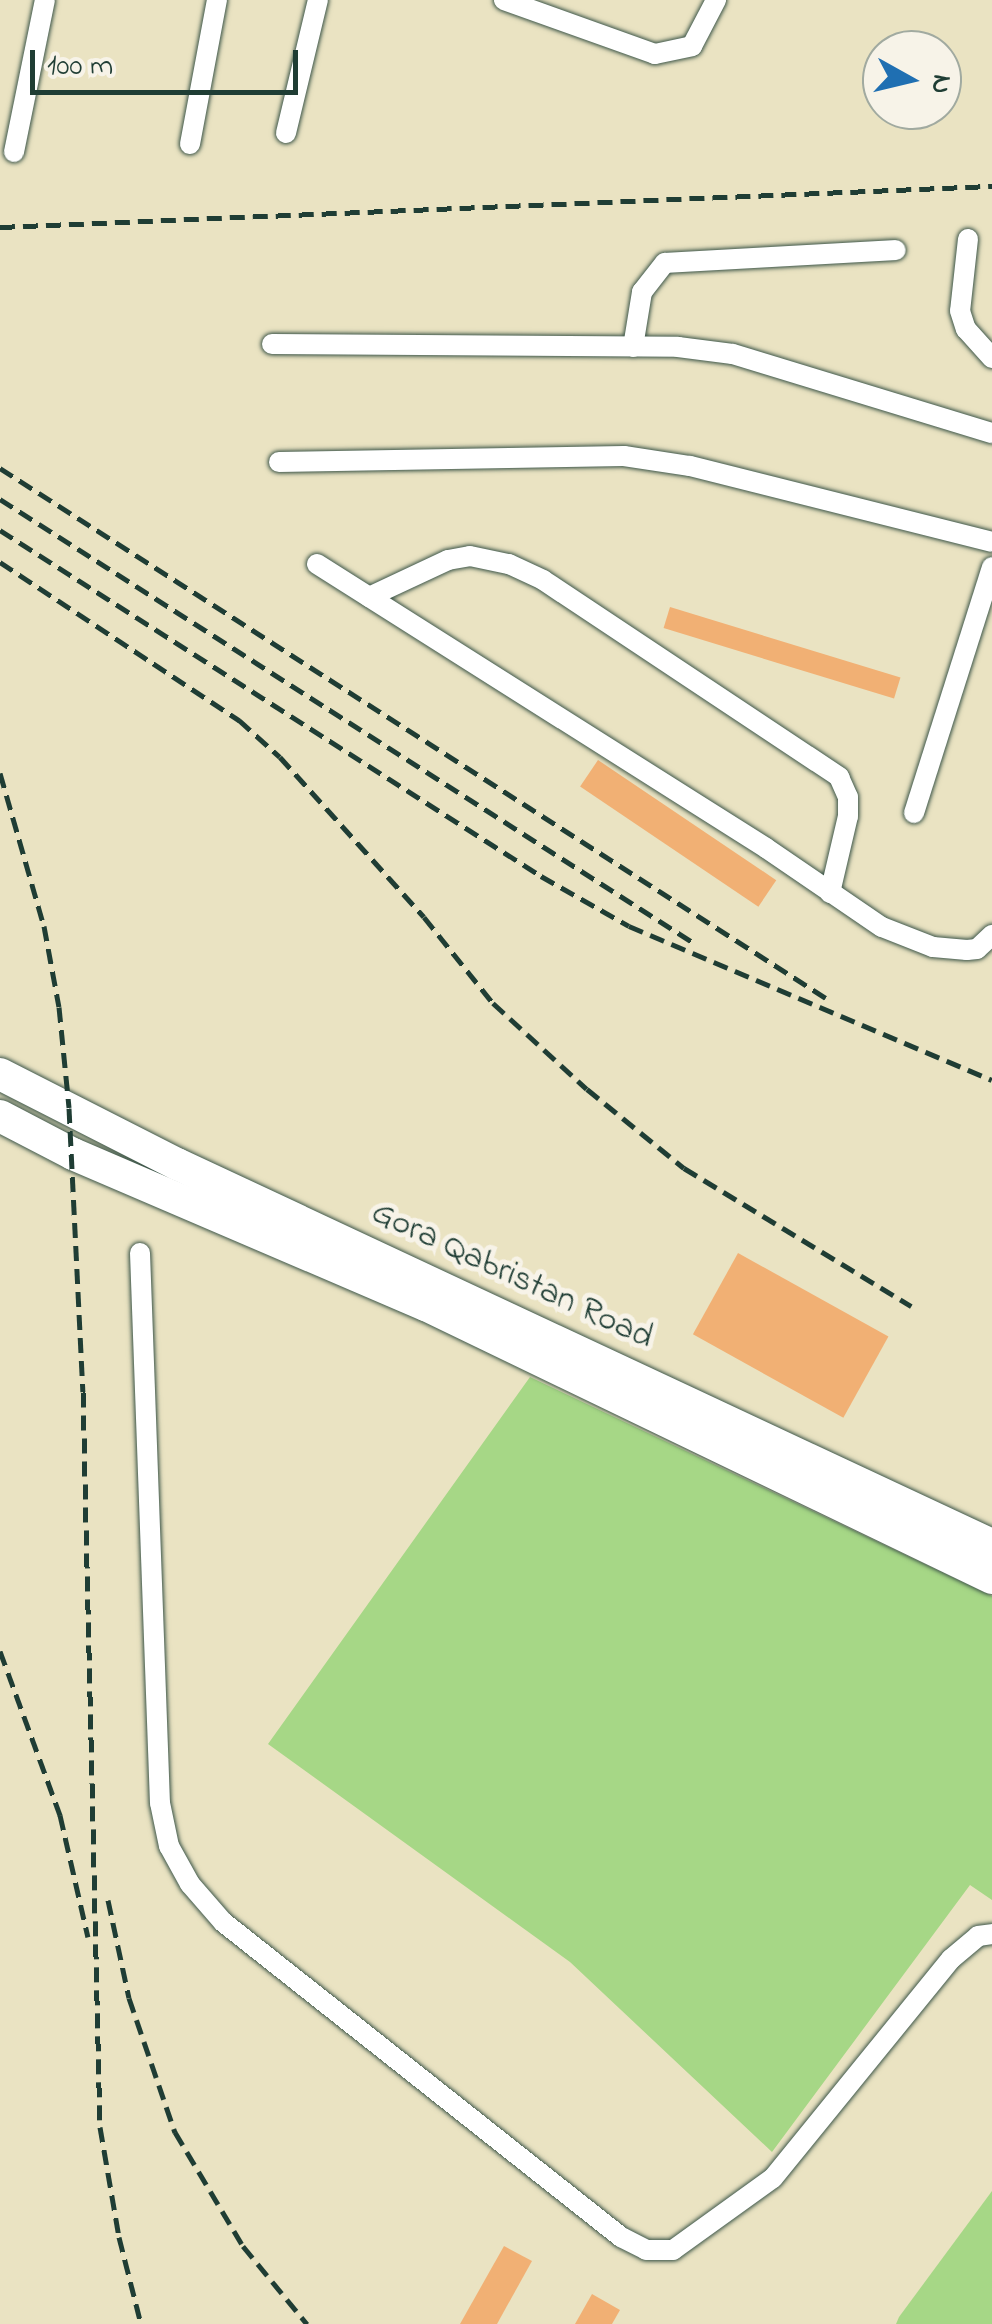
<!DOCTYPE html>
<html>
<head>
<meta charset="utf-8">
<style>
  body { margin:0 }
  #map { position:relative; width:992px; height:2324px; overflow:hidden; background:#eae3c2; font-family:"Indie Flower",sans-serif }
  div>[style] { position:absolute }
  .green>* { inset:0; background:#a6d786 }
  .building>* { inset:0; background:#f1b074; transform-origin:0 0 }
  .roads { filter:drop-shadow(0 0 2px #3d5649) drop-shadow(0 0 2px #3d5649) }
  .street>* { height:20px; margin:-10px; padding:0 10px; transform-origin:10px; border-radius:10px; background:#fff }
  .primary>* { height:32px; margin:-16px; padding:0 16px; transform-origin:16px; border-radius:16px; background:#fff }
  .rail>* { height:5px; margin-top:-2.5px; transform-origin:0; background:repeating-linear-gradient(90deg,#1f3d34 0 15px,transparent 0 23px) }
  span { translate:-50% -50%; white-space:nowrap; text-align:center; line-height:1.15; -webkit-text-stroke:10px #f7f3e8; paint-order:stroke }
  .street-label { font-size:35px; color:#1f3d34 }
  .north { position:absolute; left:862px; top:30px; width:100px; height:100px; box-sizing:border-box; background:#f7f3e8; border:2px solid #a1aaa0; border-radius:50%; rotate:98deg; font-size:28px; font-weight:700; line-height:40px; text-align:center; color:#1f3d34 }
  .north::after { content:''; display:block; margin:auto; width:35px; height:45px; background:#1f6fb2; clip-path:polygon(50% 0,100% 100%,50% 72%,0 100%) }
  .scale { position:absolute; left:30px; top:50px; width:268px; height:45px; box-sizing:border-box; border:5px solid #1f3d34; border-top:0; padding-left:12px; font-size:30px; line-height:35px; white-space:nowrap; color:#1f3d34; -webkit-text-stroke:8px #f7f3e8; paint-order:stroke }
</style>
</head>
<body>
<div id="map">
  <div class="green">
    <div style="clip-path:polygon(530px 1377px,992px 1596px,992px 1900px,970px 1885px,772px 2152px,570px 1962px,268px 1744px)"></div>
    <div style="clip-path:polygon(992px 2191px,992px 2324px,896px 2324px,899px 2317px)"></div>
  </div>
  <div class="building">
    <div style="left:670px;top:607px;width:241px;height:22px;rotate:17deg"></div>
    <div style="left:598px;top:760px;width:215px;height:32px;rotate:34deg"></div>
    <div style="left:738px;top:1253px;width:172px;height:93px;rotate:29deg"></div>
    <div style="clip-path:polygon(504px 2246px,532px 2261px,497px 2324px,460px 2324px)"></div>
    <div style="clip-path:polygon(592px 2294px,620px 2310px,612px 2324px,575px 2324px)"></div>
  </div>
  <div class="roads">
    <div class="street">
      <div style="left:504px;top:0;width:160px;rotate:19.7deg"></div>
      <div style="left:655px;top:54px;width:38px;rotate:-12deg"></div>
      <div style="left:692px;top:46px;width:52px;rotate:-62.4deg"></div>
      <div style="left:286px;top:133px;width:137px;rotate:-76.5deg"></div>
      <div style="left:190px;top:144px;width:147px;rotate:-79.4deg"></div>
      <div style="left:14px;top:152px;width:155px;rotate:-78.5deg"></div>
      <div style="left:968px;top:239px;width:72px;rotate:96.3deg"></div>
      <div style="left:960px;top:311px;width:19px;rotate:72deg"></div>
      <div style="left:966px;top:329px;width:39px;rotate:48deg"></div>
      <div style="left:272px;top:344px;width:406px;rotate:0.4deg"></div>
      <div style="left:678px;top:347px;width:55px;rotate:7.3deg"></div>
      <div style="left:733px;top:354px;width:271px;rotate:17deg"></div>
      <div style="left:633px;top:347px;width:56px;rotate:-80.7deg"></div>
      <div style="left:642px;top:292px;width:37px;rotate:-52deg"></div>
      <div style="left:665px;top:263px;width:231px;rotate:-3.2deg"></div>
      <div style="left:279px;top:462px;width:345px;rotate:-1deg"></div>
      <div style="left:624px;top:456px;width:67px;rotate:8.6deg"></div>
      <div style="left:690px;top:466px;width:311px;rotate:14.1deg"></div>
      <div style="left:317px;top:564px;width:531px;rotate:32.31deg"></div>
      <div style="left:766px;top:848px;width:140px;rotate:34.3deg"></div>
      <div style="left:882px;top:927px;width:55px;rotate:21.4deg"></div>
      <div style="left:933px;top:947px;width:34px;rotate:5deg"></div>
      <div style="left:967px;top:950px;width:10px;rotate:-6deg"></div>
      <div style="left:977px;top:949px;width:21px;rotate:-43deg"></div>
      <div style="left:369px;top:597px;width:87px;rotate:-25.1deg"></div>
      <div style="left:448px;top:560px;width:22px;rotate:-10deg"></div>
      <div style="left:470px;top:556px;width:40px;rotate:12deg"></div>
      <div style="left:509px;top:564px;width:38px;rotate:25deg"></div>
      <div style="left:543px;top:580px;width:356px;rotate:33.6deg"></div>
      <div style="left:839px;top:777px;width:22px;rotate:66deg"></div>
      <div style="left:848px;top:797px;width:19px;rotate:90deg"></div>
      <div style="left:848px;top:816px;width:79px;rotate:103.2deg"></div>
      <div style="left:914px;top:813px;width:258px;rotate:-72.4deg"></div>
      <div style="left:140px;top:1253px;width:550px;rotate:87.92deg"></div>
      <div style="left:160px;top:1803px;width:44px;rotate:78.2deg"></div>
      <div style="left:169px;top:1846px;width:43px;rotate:61.1deg"></div>
      <div style="left:190px;top:1884px;width:50px;rotate:49deg"></div>
      <div style="left:223px;top:1922px;width:508px;rotate:38.36deg"></div>
      <div style="left:621px;top:2237px;width:28px;rotate:27deg"></div>
      <div style="left:646px;top:2250px;width:27px"></div>
      <div style="left:673px;top:2250px;width:123px;rotate:-35.8deg"></div>
      <div style="left:773px;top:2178px;width:282px;rotate:-50.9deg"></div>
      <div style="left:951px;top:1959px;width:35px;rotate:-40deg"></div>
      <div style="left:978px;top:1936px;width:14px;rotate:-8deg"></div>
    </div>
    <div class="primary">
      <div style="left:0;top:1074px;width:199px;rotate:27deg"></div>
      <div style="left:177px;top:1164px;width:900px;rotate:25.06deg"></div>
      <div style="left:0;top:1116px;width:82px;rotate:27.5deg"></div>
      <div style="left:73px;top:1154px;width:384px;rotate:23.2deg"></div>
      <div style="left:426px;top:1305px;width:628px;rotate:25.75deg"></div>
    </div>
  </div>
  <div class="rail">
    <div style="left:0;top:227px;width:993px;rotate:-2.37deg"></div>
    <div style="left:0;top:468px;width:981px;rotate:32.69deg"></div>
    <div style="left:0;top:499px;width:824px;rotate:32.61deg"></div>
    <div style="left:0;top:530px;width:642px;rotate:32.6deg"></div>
    <div style="left:541px;top:876px;width:101px;rotate:29.6deg"></div>
    <div style="left:629px;top:926px;width:394px;rotate:23deg"></div>
    <div style="left:0;top:562px;width:287px;rotate:33.5deg"></div>
    <div style="left:239px;top:720px;width:55px;rotate:42.1deg"></div>
    <div style="left:280px;top:757px;width:215px;rotate:48deg"></div>
    <div style="left:424px;top:917px;width:110px;rotate:51.3deg"></div>
    <div style="left:493px;top:1003px;width:127px;rotate:42.5deg"></div>
    <div style="left:587px;top:1089px;width:125px;rotate:39.2deg"></div>
    <div style="left:684px;top:1168px;width:266px;rotate:31.3deg"></div>
    <div style="left:0;top:773px;width:159px;rotate:74deg"></div>
    <div style="left:44px;top:926px;width:82px;rotate:79.5deg"></div>
    <div style="left:59px;top:1007px;width:101px;rotate:84.3deg"></div>
    <div style="left:69px;top:1108px;width:284px;rotate:87.2deg"></div>
    <div style="left:83px;top:1392px;width:735px;rotate:88.68deg"></div>
    <div style="left:100px;top:2127px;width:112px;rotate:80.2deg"></div>
    <div style="left:119px;top:2237px;width:86px;rotate:75.8deg"></div>
    <div style="left:0;top:1651px;width:175px;rotate:69.9deg"></div>
    <div style="left:60px;top:1815px;width:125px;rotate:77.1deg"></div>
    <div style="left:108px;top:1900px;width:100px;rotate:77.9deg"></div>
    <div style="left:129px;top:1998px;width:142px;rotate:71.1deg"></div>
    <div style="left:175px;top:2132px;width:133px;rotate:59.2deg"></div>
    <div style="left:243px;top:2246px;width:101px;rotate:50.6deg"></div>
  </div>
  <div class="street-label">
    <span style="left:512px;top:1276px;rotate:25deg">Gora Qabristan Road</span>
  </div>
  <div class="north">N</div>
  <div class="scale">100 m</div>
</div>
</body>
</html>
